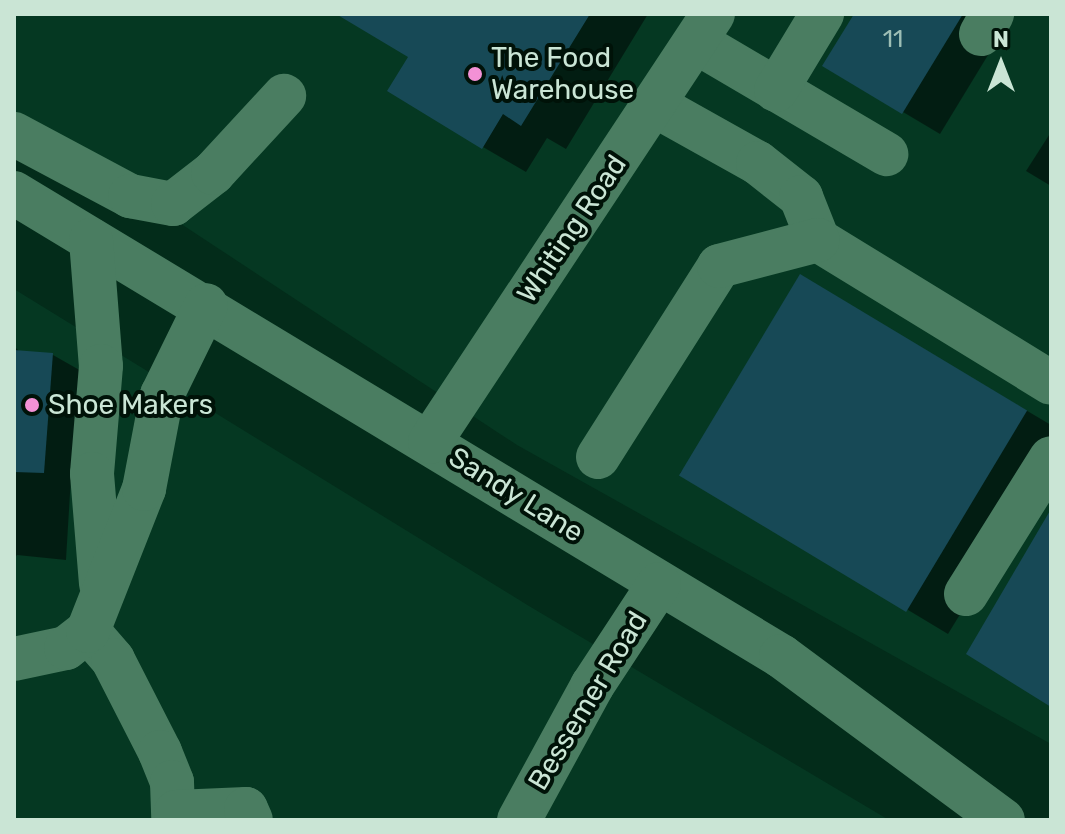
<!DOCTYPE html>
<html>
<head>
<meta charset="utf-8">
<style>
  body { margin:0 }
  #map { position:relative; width:1065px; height:834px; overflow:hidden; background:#032c1a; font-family:Rubik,sans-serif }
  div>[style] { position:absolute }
  .built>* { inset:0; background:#053822 }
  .shadow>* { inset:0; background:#0007 }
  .building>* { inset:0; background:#174956; transform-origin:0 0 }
  .minor>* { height:44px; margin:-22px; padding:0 22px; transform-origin:22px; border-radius:22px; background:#4a7d61 }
  .dots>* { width:22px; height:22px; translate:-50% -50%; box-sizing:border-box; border:4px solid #001208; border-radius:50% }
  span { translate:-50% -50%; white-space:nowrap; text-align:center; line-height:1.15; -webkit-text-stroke:8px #001208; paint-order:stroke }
  .number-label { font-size:24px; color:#9dbeb5 }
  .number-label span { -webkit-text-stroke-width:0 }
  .poi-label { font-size:28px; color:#cae5d5 }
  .left { translate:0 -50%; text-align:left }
  .street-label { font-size:28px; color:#cae5d5 }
  .frame { position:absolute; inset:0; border:16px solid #cae5d5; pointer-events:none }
  .north { position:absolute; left:961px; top:24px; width:80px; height:80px; -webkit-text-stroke:6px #001208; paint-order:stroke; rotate:0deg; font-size:22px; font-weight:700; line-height:32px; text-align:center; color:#cae5d5 }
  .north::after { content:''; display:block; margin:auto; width:28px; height:36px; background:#cae5d5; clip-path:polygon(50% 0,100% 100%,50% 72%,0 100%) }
</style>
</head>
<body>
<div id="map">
  <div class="built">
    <div style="clip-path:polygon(14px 14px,1051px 14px,1051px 744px,517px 445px,14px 114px)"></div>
    <div style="clip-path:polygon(14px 289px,529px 606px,889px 820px,14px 820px)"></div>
  </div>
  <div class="shadow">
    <div style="clip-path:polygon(340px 14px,648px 14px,566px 149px,547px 138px,526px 172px,483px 147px,410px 57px)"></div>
    <div style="clip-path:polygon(856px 14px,1013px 14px,940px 134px,903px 112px)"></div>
    <div style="clip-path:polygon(1051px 132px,1051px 186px,1026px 171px)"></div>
    <div style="clip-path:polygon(844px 302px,1051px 425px,1051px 466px,948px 634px,680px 473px)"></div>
    <div style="clip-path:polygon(14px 346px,20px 352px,53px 355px,90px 376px,71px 477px,66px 560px,17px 555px,14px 559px)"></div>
  </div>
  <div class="building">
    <div style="clip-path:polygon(336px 14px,590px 14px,521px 126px,503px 114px,482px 149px,387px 91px,408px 57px)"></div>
    <div style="clip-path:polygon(854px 14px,963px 14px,902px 114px,822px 66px)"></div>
    <div style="left:800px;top:274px;width:265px;height:235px;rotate:31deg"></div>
    <div style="clip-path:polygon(14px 350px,53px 353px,44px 473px,14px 472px)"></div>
    <div style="clip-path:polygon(1051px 509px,1051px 707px,966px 654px)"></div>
  </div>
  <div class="minor">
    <div style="left:981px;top:34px;width:23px;rotate:-61deg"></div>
    <div style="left:696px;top:42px;width:221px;rotate:30.5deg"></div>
    <div style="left:776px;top:90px;width:89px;rotate:-58.8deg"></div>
    <div style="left:656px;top:106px;width:117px;rotate:29.2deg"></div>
    <div style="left:758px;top:163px;width:55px;rotate:38.3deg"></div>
    <div style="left:801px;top:197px;width:46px;rotate:68.4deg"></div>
    <div style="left:818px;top:240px;width:273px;rotate:31.5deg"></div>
    <div style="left:14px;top:134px;width:132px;rotate:28.1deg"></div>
    <div style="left:130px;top:196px;width:44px;rotate:10.5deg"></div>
    <div style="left:173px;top:204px;width:51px;rotate:-37.8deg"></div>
    <div style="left:213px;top:173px;width:105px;rotate:-47.3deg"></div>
    <div style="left:14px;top:193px;width:896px;rotate:31.12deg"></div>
    <div style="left:781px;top:656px;width:276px;rotate:36.5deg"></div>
    <div style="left:91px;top:240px;width:126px;rotate:85.5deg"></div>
    <div style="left:101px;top:366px;width:108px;rotate:94.8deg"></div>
    <div style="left:92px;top:474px;width:110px;rotate:85.3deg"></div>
    <div style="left:430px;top:442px;width:513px;rotate:-56.53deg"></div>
    <div style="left:598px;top:457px;width:226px;rotate:-57.6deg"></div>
    <div style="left:719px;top:266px;width:102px;rotate:-14.7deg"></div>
    <div style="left:966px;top:594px;width:160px;rotate:-58deg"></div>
    <div style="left:88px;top:631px;width:38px;rotate:49deg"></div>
    <div style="left:113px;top:660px;width:103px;rotate:62.9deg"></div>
    <div style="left:160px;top:752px;width:32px;rotate:68deg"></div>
    <div style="left:172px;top:782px;width:38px;rotate:88deg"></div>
    <div style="left:14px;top:659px;width:53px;rotate:-11.9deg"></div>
    <div style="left:66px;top:648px;width:28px;rotate:-38deg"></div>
    <div style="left:88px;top:631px;width:153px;rotate:-68.5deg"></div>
    <div style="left:144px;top:489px;width:96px;rotate:-79.2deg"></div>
    <div style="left:162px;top:395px;width:100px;rotate:-63.9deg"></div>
    <div style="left:176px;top:812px;width:70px;rotate:-2.5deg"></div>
    <div style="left:246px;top:809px;width:12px;rotate:66deg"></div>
    <div style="left:519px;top:820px;width:153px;rotate:-61.4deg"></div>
    <div style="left:592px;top:686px;width:122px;rotate:-56.7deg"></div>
  </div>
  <div class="dots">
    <div style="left:475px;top:74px;background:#f391d6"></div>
    <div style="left:32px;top:405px;background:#f391d6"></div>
  </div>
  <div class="number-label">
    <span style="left:893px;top:40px">11</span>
  </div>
  <div class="poi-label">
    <span class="left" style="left:491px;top:74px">The Food<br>Warehouse</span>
    <span class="left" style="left:48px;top:405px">Shoe Makers</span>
  </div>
  <div class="street-label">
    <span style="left:572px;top:229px;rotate:-56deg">Whiting Road</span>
    <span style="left:516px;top:495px;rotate:32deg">Sandy Lane</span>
    <span style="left:588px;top:701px;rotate:-59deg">Bessemer Road</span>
  </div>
  <div class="frame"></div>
  <div class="north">N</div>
</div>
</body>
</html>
